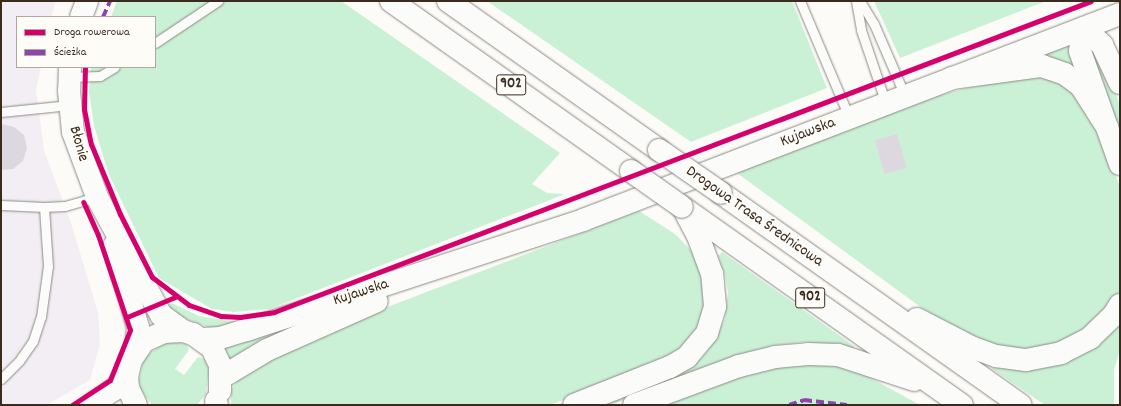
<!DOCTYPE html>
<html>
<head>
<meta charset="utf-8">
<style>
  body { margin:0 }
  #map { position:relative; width:1121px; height:406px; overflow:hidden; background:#fcfbf8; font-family:Dekko,sans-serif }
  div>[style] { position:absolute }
  .built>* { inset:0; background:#f3eef3 }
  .green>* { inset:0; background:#caf1d5 }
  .building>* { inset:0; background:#ddd8e0; transform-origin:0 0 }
  .roads { filter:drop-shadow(0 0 1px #8d8985) drop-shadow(0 0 1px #8d8985) }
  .lane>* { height:9px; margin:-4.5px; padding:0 4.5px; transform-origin:4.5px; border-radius:4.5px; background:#fbfbf9 }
  .secondary>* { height:22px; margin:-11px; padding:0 11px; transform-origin:11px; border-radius:11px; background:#fbfbf9 }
  .primary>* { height:22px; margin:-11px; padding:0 11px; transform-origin:11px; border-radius:11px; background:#fbfbf9 }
  .bridges { filter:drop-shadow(0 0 1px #8d8985) drop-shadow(0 0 1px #8d8985) }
  .primary-bridge>* { height:22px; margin:-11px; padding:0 11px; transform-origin:11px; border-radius:11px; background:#fbfbf9 }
  .quiet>* { height:4px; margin-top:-2px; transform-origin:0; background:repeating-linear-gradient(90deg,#8e44ad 0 8px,transparent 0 12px) }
  .cycleway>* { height:5px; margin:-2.5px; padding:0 2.5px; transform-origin:2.5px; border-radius:2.5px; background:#d6006c }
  span { translate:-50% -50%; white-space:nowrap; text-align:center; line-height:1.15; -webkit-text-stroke:4px #fdfcf7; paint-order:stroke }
  .shield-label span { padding:1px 3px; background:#fdfcf7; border:1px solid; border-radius:3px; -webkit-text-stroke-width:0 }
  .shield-label { font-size:15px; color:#3b2a1e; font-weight:700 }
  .street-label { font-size:16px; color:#3b2a1e }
  .frame { position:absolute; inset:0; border:2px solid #3b2a1e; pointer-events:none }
  .legend { position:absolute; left:16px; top:16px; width:140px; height:52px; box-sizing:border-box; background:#fdfcf7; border:1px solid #afa8a0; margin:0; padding:5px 7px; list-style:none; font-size:12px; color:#3b2a1e }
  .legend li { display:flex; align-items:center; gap:8px; height:20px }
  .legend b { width:20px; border:1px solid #afa8a0 }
</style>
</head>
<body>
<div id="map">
  <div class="built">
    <div style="clip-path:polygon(1px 1px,56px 1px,51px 17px,17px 17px,17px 67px,41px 67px,36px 90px,44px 150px,71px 223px,98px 312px,100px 344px,90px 380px,47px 405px,1px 405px)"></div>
  </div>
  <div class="green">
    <div style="clip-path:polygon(117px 1px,341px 1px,560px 153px,532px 184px,547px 193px,565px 194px,269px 309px,234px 312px,212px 309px,159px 278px,109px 175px,94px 126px,89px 92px,91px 67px,155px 67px,155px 17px,111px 17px)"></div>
    <div style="clip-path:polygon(487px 1px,792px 1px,827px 88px,691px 142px)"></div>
    <div style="clip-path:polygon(874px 1px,1046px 1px,900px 58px)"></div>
    <div style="clip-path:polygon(1071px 45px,1075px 69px,1040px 56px)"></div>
    <div style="clip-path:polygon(1098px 47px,1120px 105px,1120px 137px,1088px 49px)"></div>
    <div style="clip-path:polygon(1037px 75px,1072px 87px,1102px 138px,1120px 187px,1120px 292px,1096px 322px,1071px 338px,1041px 350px,1005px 349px,969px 337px,922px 308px,737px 173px,926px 99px,1001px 79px)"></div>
    <div style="clip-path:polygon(639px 211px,675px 234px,691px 250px,704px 271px,707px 293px,703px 317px,689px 343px,664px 362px,550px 405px,231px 405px,231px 390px,241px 375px,332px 328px)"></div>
    <div style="clip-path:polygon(722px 252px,854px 346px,853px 349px,805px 342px,770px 346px,611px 405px,596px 405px,677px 374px,701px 359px,714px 342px,725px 319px,728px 292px,725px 275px,718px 256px)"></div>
    <div style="clip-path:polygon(172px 303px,199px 316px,237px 322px,216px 330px,175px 315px,164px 307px)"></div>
    <div style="clip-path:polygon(328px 311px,231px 361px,222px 343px)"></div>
    <div style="clip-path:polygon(1120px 321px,1120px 350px,1114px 370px,1114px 405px,1045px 405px,992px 369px,994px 366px,1044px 367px,1081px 355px,1109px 334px)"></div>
    <div style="clip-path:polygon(174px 342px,186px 344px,189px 350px,175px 369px,184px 375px,198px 357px,205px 359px,209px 370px,206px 394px,197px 405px,152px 405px,141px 391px,139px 380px,144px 358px,162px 344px)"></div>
    <div style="clip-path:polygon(796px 363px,828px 363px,860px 372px,920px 405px,664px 405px,755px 371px)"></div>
  </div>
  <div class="building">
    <div style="clip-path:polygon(1px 124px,14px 127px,24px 135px,27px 148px,23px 161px,13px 169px,1px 170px)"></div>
    <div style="left:897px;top:134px;width:35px;height:23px;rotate:74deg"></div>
  </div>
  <div class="roads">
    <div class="lane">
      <div style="left:800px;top:1px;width:126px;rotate:67.1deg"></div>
      <div style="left:856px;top:1px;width:29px;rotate:80deg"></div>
      <div style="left:861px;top:30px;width:78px;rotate:71.3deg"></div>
      <div style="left:860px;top:1px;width:27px;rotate:59deg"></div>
      <div style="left:874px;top:24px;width:78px;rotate:66.7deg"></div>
      <div style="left:155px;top:43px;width:76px;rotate:-33.7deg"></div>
      <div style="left:69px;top:77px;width:31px;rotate:-2deg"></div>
      <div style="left:100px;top:76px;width:17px;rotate:-31deg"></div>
      <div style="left:1px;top:112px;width:69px;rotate:-5.8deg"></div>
      <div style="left:1px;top:205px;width:43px;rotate:2.7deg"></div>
      <div style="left:44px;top:207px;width:21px;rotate:-3deg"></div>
      <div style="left:65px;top:206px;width:33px;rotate:-16deg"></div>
      <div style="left:1px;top:379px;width:25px;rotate:-45deg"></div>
      <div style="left:19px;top:361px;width:24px;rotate:-55deg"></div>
      <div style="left:33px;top:341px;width:25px;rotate:-72deg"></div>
      <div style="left:41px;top:317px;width:51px;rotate:-82.2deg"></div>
      <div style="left:48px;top:266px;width:59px;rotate:-93.9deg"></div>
    </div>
    <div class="secondary">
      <div style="left:81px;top:17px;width:17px;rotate:-69deg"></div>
      <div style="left:70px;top:67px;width:24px;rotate:92deg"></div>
      <div style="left:69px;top:91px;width:41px;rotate:84.4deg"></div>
      <div style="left:73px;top:132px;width:69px;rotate:69.7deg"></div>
      <div style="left:97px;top:197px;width:134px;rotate:61.5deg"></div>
      <div style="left:161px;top:315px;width:27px;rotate:36deg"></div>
      <div style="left:114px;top:246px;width:84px;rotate:73.5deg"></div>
      <div style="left:138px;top:327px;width:24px;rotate:95deg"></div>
      <div style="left:202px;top:339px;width:18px;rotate:-3deg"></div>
      <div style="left:220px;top:338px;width:28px;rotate:-17deg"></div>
      <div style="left:247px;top:330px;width:354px;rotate:-18.1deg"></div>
      <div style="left:583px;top:220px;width:575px;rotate:-20.99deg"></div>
      <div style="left:222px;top:377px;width:52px;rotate:-31deg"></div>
      <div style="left:267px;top:350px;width:120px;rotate:-24deg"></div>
      <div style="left:91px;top:405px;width:29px;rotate:-34deg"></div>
      <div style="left:115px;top:389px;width:18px;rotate:-47deg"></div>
      <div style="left:136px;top:405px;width:19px;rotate:-115deg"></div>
      <div style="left:128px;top:388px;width:12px;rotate:-95deg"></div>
      <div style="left:127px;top:376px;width:16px;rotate:-76deg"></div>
      <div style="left:131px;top:360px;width:23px;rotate:-56deg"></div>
      <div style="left:144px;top:341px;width:22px;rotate:-24deg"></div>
      <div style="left:164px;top:332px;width:19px;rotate:-3deg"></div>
      <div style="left:183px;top:331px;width:10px;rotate:17deg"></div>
      <div style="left:193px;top:334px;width:24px;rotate:36deg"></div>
      <div style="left:212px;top:348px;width:19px;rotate:65deg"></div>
      <div style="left:220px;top:365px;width:26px;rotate:90deg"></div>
    </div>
    <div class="primary">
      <div style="left:391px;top:1px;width:294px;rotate:35.3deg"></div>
      <div style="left:448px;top:1px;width:258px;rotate:35.2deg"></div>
      <div style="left:1084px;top:28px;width:23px;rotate:100deg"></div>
      <div style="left:1080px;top:51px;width:120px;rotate:70.5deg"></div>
      <div style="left:1084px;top:28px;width:25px;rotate:43deg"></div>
      <div style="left:1102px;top:45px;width:42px;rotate:64.7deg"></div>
      <div style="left:952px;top:78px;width:91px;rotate:-7.6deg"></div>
      <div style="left:1042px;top:66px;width:24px;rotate:19deg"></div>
      <div style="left:1065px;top:74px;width:20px;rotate:37deg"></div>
      <div style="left:1081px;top:86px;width:49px;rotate:57.6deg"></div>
      <div style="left:721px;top:193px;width:367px;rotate:35.3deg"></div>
      <div style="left:682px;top:207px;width:343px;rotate:35.3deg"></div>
      <div style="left:917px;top:319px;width:61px;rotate:27.4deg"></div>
      <div style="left:971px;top:347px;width:27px;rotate:20deg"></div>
      <div style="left:996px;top:356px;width:30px;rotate:8deg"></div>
      <div style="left:1026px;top:360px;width:36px;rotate:-11deg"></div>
      <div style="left:1061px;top:353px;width:33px;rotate:-27deg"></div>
      <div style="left:1090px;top:338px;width:32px;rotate:-44deg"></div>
      <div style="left:1113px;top:316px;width:13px;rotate:-58deg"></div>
      <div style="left:216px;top:401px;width:4px;rotate:76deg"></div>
      <div style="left:574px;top:405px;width:103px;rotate:-21.6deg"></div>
      <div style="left:670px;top:367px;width:20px;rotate:-30deg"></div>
      <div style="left:687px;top:357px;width:31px;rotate:-50deg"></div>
      <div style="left:707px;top:333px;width:28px;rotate:-73deg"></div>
      <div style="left:715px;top:306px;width:32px;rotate:-95deg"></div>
      <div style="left:712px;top:274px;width:40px;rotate:-110.2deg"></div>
      <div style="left:698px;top:236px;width:27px;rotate:-118deg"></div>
      <div style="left:634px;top:405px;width:112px;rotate:-20.4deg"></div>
      <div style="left:739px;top:366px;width:37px;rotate:-14deg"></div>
      <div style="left:775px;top:357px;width:33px;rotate:-5deg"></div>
      <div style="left:808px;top:354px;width:30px;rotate:2deg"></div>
      <div style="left:838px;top:355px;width:80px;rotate:18.2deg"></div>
    </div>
  </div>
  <div class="bridges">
    <div class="primary-bridge">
      <div style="left:659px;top:150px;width:75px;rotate:34.7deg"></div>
      <div style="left:631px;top:171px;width:62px;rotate:35.2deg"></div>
    </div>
  </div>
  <div class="quiet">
    <div style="left:103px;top:17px;width:17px;rotate:-66deg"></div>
    <div style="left:789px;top:405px;width:16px;rotate:-18deg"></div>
    <div style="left:804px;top:400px;width:43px;rotate:6.6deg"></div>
  </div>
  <div class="cycleway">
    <div style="left:85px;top:67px;width:42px;rotate:91.4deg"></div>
    <div style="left:84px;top:109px;width:36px;rotate:79deg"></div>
    <div style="left:91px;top:144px;width:76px;rotate:67.5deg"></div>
    <div style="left:120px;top:214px;width:71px;rotate:63.1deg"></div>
    <div style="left:152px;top:277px;width:46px;rotate:37.1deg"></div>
    <div style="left:189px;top:305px;width:34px;rotate:19deg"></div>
    <div style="left:221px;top:316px;width:19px;rotate:3deg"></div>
    <div style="left:240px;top:317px;width:34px;rotate:-8deg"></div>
    <div style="left:274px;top:312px;width:874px;rotate:-20.84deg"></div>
    <div style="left:127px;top:317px;width:52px;rotate:-22.6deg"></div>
    <div style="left:72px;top:405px;width:45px;rotate:-33.3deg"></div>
    <div style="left:110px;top:380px;width:54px;rotate:-68.2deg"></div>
    <div style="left:130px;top:330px;width:100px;rotate:-108.6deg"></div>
    <div style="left:98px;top:235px;width:36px;rotate:-114deg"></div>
  </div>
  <div class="shield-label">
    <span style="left:511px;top:85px">902</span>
    <span style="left:810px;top:298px">902</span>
  </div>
  <div class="street-label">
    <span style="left:808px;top:133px;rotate:-21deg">Kujawska</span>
    <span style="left:78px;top:144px;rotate:74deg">Błonie</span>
    <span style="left:754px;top:217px;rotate:35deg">Drogowa Trasa Średnicowa</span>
    <span style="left:361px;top:293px;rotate:-18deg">Kujawska</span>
  </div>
  <div class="frame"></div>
  <ul class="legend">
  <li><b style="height:5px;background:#d6006c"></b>Droga rowerowa</li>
  <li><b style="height:5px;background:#8e44ad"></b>Ścieżka</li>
  </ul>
</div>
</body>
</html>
